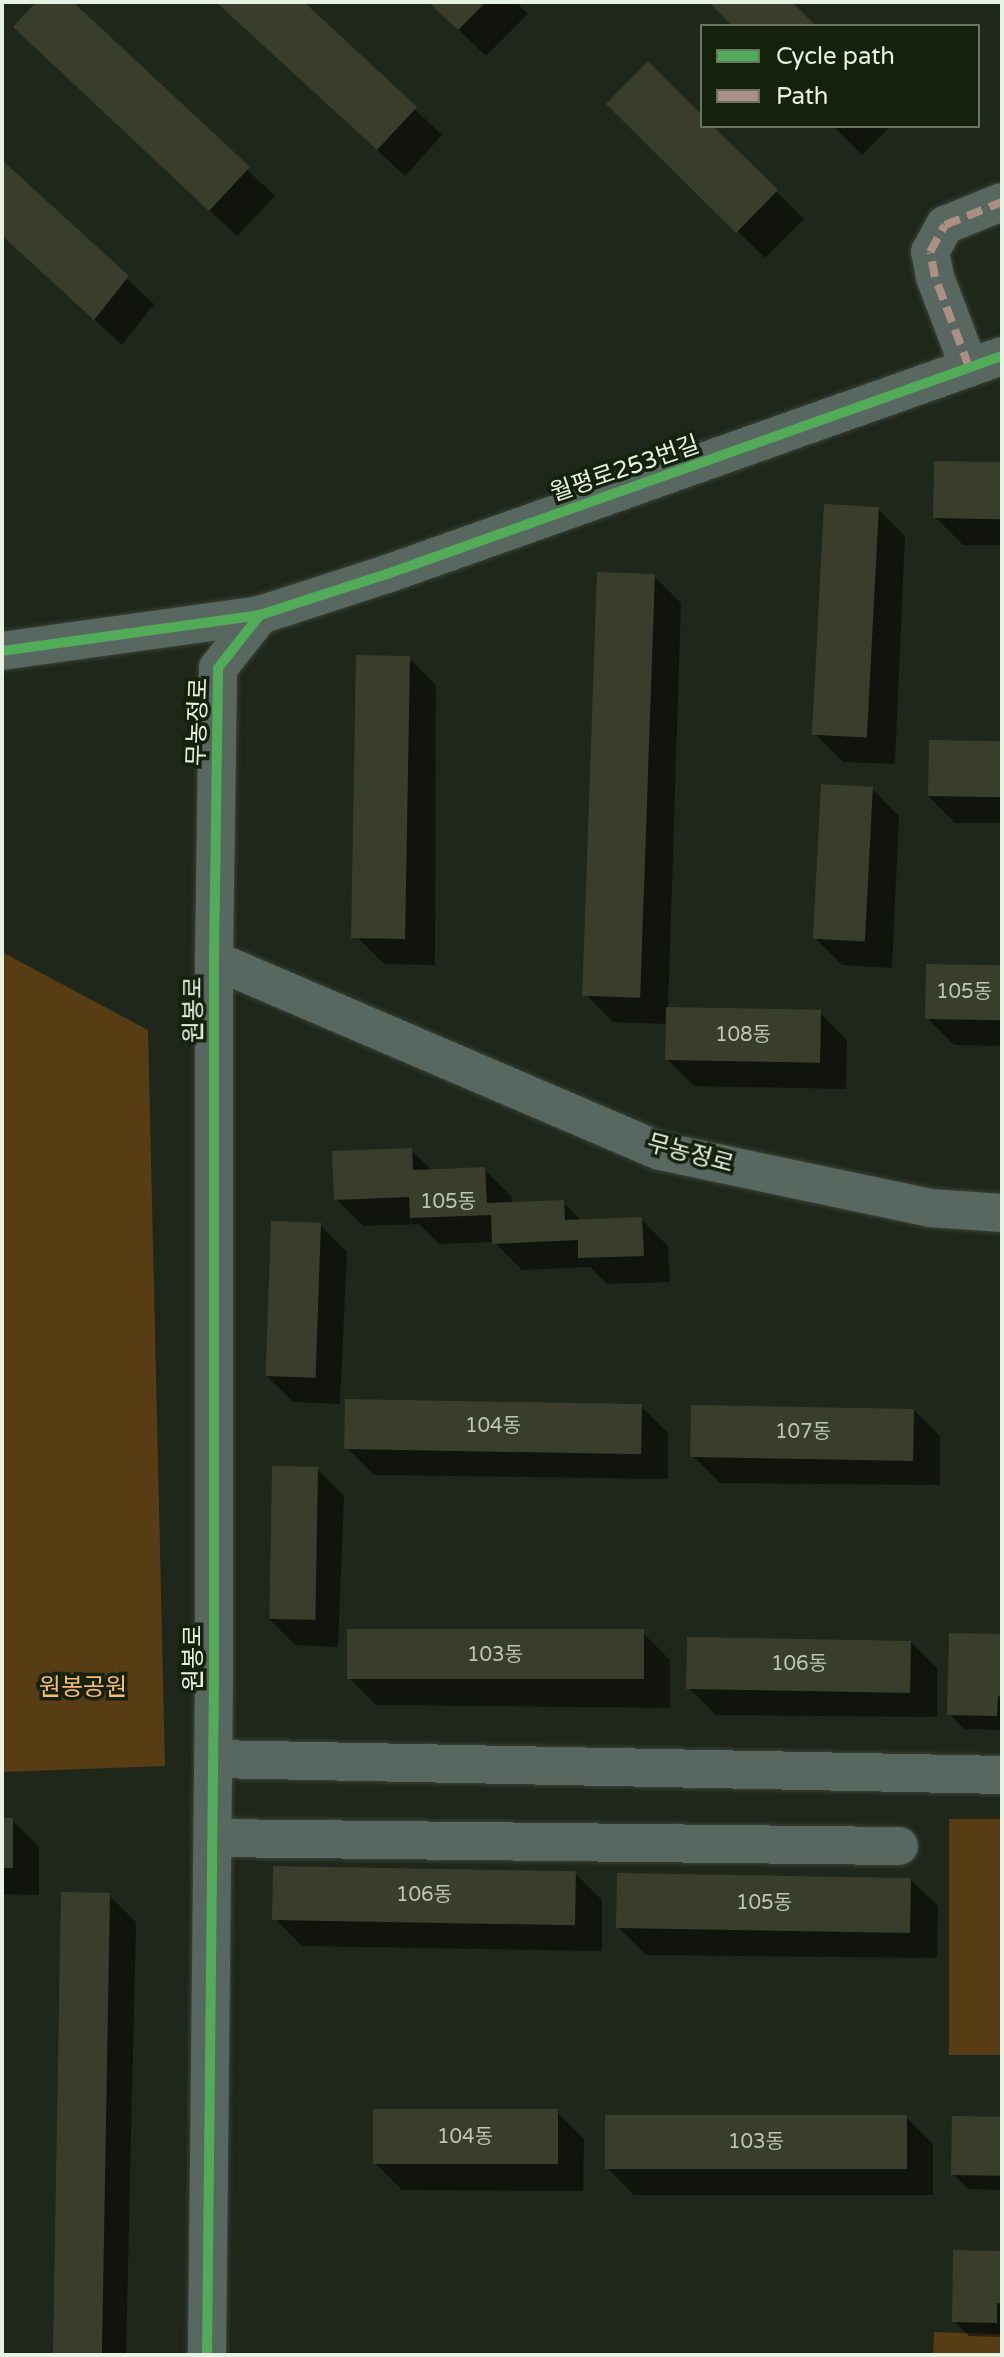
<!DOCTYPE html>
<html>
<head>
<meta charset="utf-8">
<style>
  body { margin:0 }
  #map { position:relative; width:1004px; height:2357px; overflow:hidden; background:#1e271a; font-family:"Varela Round","Noto Sans KR",sans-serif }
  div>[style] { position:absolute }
  .green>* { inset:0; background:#583c13; transform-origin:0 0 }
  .shadow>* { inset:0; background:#0007 }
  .building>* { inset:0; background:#3a3d2c; transform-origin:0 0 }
  .roads { filter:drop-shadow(0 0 2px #3b4337) drop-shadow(0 0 2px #3b4337) }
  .minor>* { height:38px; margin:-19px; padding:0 19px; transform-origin:19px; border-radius:19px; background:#586760 }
  .quiet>* { height:8px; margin-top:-4px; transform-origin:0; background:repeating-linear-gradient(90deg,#ac8f84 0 16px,transparent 0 24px) }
  .cycleway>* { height:10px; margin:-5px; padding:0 5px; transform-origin:5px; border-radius:5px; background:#51ab58 }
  span { translate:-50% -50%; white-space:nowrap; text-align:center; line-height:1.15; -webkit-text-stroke:7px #14220c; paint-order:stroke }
  .number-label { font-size:20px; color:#bcc5b6 }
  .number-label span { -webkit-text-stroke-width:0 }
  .street-label { font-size:24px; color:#e8f2e4 }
  .park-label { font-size:24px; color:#fcb969 }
  .frame { position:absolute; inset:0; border:4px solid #e8f2e4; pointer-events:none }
  .legend { position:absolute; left:700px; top:24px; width:280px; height:104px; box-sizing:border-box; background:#14220c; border:2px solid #697562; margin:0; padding:10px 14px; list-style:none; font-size:24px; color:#e8f2e4 }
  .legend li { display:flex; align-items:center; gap:16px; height:40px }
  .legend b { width:40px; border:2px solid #697562 }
</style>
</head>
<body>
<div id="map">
  <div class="green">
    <div style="clip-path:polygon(2px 952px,148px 1030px,165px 1766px,2px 1772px)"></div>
    <div style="left:949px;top:1819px;width:53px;height:236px"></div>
    <div style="left:934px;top:2332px;width:68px;height:23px;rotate:2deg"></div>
  </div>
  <div class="shadow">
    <div style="clip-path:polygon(39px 2px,70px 2px,275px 196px,237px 236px,42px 54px)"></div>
    <div style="clip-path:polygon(217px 2px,301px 2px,442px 135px,405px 176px)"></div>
    <div style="clip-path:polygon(430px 2px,516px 2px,528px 14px,486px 56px)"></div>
    <div style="clip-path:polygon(609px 104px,702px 118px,702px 126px,710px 126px,804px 219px,765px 258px)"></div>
    <div style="clip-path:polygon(833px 126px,891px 126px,862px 155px)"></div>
    <div style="clip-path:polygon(2px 162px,154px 304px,122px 345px,2px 236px)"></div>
    <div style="clip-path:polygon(1002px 464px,1002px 545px,963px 545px,936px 518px)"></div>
    <div style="clip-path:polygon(878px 509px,905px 536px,895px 764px,843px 762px,816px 735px)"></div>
    <div style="clip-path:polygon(654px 576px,681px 603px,668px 1009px,820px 1013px,847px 1040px,846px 1089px,694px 1086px,667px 1059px,667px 1024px,613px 1022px,586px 995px)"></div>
    <div style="clip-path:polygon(409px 658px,436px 685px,435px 965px,384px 964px,357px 937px)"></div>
    <div style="clip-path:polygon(1002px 743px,1002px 823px,955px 823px,928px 796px)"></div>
    <div style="clip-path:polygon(872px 789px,899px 816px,892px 968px,842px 965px,815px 938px)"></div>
    <div style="clip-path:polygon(1002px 967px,1002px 1046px,954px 1045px,927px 1018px)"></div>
    <div style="clip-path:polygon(411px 1150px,433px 1171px,484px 1169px,511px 1196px,512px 1204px,563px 1202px,582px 1221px,641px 1219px,668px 1246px,670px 1282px,607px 1284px,590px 1267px,522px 1270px,494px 1242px,439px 1244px,419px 1224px,363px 1226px,336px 1199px)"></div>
    <div style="clip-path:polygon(320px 1225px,347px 1252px,340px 1404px,293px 1402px,266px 1375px)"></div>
    <div style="clip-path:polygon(641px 1406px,668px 1433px,668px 1479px,374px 1475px,347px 1448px)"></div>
    <div style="clip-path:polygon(913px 1409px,940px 1436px,940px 1485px,720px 1483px,693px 1456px)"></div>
    <div style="clip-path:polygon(317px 1469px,344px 1496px,338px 1647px,295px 1645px,268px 1618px)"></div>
    <div style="clip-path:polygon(643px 1633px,670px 1660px,670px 1708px,376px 1705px,349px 1678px)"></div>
    <div style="clip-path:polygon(1002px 1636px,1002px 1730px,964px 1729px,949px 1714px)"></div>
    <div style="clip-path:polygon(910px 1641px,937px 1668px,937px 1717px,716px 1715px,689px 1688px)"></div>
    <div style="clip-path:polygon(2px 1820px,12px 1820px,39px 1847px,39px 1895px,2px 1894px)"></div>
    <div style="clip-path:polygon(575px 1873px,602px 1900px,602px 1951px,302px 1946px,275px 1919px)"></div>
    <div style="clip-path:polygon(910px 1879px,938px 1906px,937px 1958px,646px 1955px,619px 1928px)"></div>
    <div style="clip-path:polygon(109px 1895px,136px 1922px,126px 2355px,53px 2355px)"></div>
    <div style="clip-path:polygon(557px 2112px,584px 2139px,583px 2191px,402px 2190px,375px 2163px)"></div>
    <div style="clip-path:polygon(906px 2117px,933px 2144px,933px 2195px,634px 2195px,607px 2168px)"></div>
    <div style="clip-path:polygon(1002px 2119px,1002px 2190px,968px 2189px,953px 2174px)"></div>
    <div style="clip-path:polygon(1002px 2253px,1002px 2337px,969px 2336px,954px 2321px)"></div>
  </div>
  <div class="building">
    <div style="clip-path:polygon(36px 2px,73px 2px,250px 167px,209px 211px,13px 27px)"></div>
    <div style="clip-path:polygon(216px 2px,304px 2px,417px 107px,377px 150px)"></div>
    <div style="clip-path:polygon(428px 2px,486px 2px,458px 30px)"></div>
    <div style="clip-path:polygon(709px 2px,792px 2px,816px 26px,732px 26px)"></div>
    <div style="clip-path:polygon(648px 61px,702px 115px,702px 126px,713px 126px,778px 190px,736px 233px,606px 104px)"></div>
    <div style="clip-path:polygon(2px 160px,129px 276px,94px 320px,2px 236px)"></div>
    <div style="left:934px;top:461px;width:68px;height:57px;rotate:1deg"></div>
    <div style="left:824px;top:504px;width:55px;height:231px;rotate:3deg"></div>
    <div style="left:597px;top:572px;width:58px;height:424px;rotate:2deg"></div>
    <div style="left:356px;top:655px;width:54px;height:283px;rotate:1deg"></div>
    <div style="left:929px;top:740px;width:73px;height:56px;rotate:1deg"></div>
    <div style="left:821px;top:784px;width:52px;height:155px;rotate:3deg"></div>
    <div style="left:926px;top:964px;width:76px;height:55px;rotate:1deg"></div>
    <div style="left:666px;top:1007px;width:155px;height:53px;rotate:1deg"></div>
    <div style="clip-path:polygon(412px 1148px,413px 1170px,485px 1167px,487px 1203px,564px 1200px,565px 1220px,642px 1217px,644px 1256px,578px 1258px,578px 1240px,492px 1244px,491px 1215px,410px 1218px,409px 1197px,334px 1200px,332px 1151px)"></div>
    <div style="left:271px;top:1221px;width:50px;height:155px;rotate:2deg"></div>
    <div style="left:345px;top:1399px;width:297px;height:50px;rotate:1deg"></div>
    <div style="left:691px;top:1405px;width:223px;height:52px;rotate:1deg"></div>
    <div style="left:272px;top:1466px;width:46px;height:153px;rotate:1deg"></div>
    <div style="left:347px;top:1629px;width:297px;height:50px"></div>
    <div style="clip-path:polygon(949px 1633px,1002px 1634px,1002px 1697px,998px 1696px,997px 1716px,947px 1715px)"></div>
    <div style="left:687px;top:1637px;width:224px;height:52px;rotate:1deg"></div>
    <div style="left:2px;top:1818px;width:11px;height:50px"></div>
    <div style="left:273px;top:1866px;width:303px;height:54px;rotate:1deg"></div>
    <div style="left:617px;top:1873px;width:294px;height:55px;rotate:1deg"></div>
    <div style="left:61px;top:1892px;width:49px;height:463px;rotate:1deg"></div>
    <div style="left:373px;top:2109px;width:185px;height:55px"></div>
    <div style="left:605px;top:2115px;width:302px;height:54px"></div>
    <div style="left:952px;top:2116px;width:50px;height:59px;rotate:1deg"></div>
    <div style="clip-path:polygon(953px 2250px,1002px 2251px,1002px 2304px,997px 2303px,997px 2323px,952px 2322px)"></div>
  </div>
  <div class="roads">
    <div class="minor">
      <div style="left:969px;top:367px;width:96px;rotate:-110.7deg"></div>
      <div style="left:935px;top:277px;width:25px;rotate:-101deg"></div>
      <div style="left:930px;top:252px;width:31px;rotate:-61deg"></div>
      <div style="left:945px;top:225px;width:61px;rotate:-22deg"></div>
      <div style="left:2px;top:651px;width:260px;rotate:-7.9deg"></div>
      <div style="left:260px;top:615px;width:133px;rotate:-17.9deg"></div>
      <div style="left:387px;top:574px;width:652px;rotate:-19.52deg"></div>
      <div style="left:214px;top:960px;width:485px;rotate:23.2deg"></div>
      <div style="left:660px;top:1151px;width:276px;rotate:11.9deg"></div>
      <div style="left:930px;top:1208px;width:72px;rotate:4deg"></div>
      <div style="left:214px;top:1759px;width:788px;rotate:1.16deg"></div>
      <div style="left:213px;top:1838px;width:686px;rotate:0.67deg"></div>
      <div style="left:207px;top:2355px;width:676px;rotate:-89.41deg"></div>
      <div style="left:214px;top:1679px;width:719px;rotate:-90deg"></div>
      <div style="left:214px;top:960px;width:292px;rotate:-89.2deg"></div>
      <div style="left:218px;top:668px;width:68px;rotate:-51.6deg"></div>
    </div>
  </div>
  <div class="quiet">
    <div style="left:969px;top:367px;width:96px;rotate:-110.7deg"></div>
    <div style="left:935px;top:277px;width:25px;rotate:-101deg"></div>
    <div style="left:930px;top:252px;width:31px;rotate:-61deg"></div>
    <div style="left:945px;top:225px;width:61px;rotate:-22deg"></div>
  </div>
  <div class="cycleway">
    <div style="left:2px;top:651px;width:260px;rotate:-7.9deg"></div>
    <div style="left:260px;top:615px;width:133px;rotate:-17.9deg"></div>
    <div style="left:387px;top:574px;width:652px;rotate:-19.52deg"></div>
    <div style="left:207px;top:2355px;width:676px;rotate:-89.41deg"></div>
    <div style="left:214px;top:1679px;width:719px;rotate:-90deg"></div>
    <div style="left:214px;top:960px;width:292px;rotate:-89.2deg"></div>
    <div style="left:218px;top:668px;width:68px;rotate:-51.6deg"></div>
  </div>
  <div class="number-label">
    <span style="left:964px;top:992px">105동</span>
    <span style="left:743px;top:1035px">108동</span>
    <span style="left:448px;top:1202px">105동</span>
    <span style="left:493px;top:1426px">104동</span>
    <span style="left:803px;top:1432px">107동</span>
    <span style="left:495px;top:1655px">103동</span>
    <span style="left:799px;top:1664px">106동</span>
    <span style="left:424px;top:1895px">106동</span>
    <span style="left:764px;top:1903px">105동</span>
    <span style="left:465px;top:2137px">104동</span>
    <span style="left:756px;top:2142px">103동</span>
  </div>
  <div class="street-label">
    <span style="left:625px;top:469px;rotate:-19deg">월평로253번길</span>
    <span style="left:198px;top:722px;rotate:-88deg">무농정로</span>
    <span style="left:194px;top:1010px;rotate:-90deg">원봉로</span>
    <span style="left:690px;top:1154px;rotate:15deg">무농정로</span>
    <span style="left:194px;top:1658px;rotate:-90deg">원봉로</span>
  </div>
  <div class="park-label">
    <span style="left:83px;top:1688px">원봉공원</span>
  </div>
  <div class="frame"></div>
  <ul class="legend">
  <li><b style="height:10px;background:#51ab58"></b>Cycle path</li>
  <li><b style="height:10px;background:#ac8f84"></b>Path</li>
  </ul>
</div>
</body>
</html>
